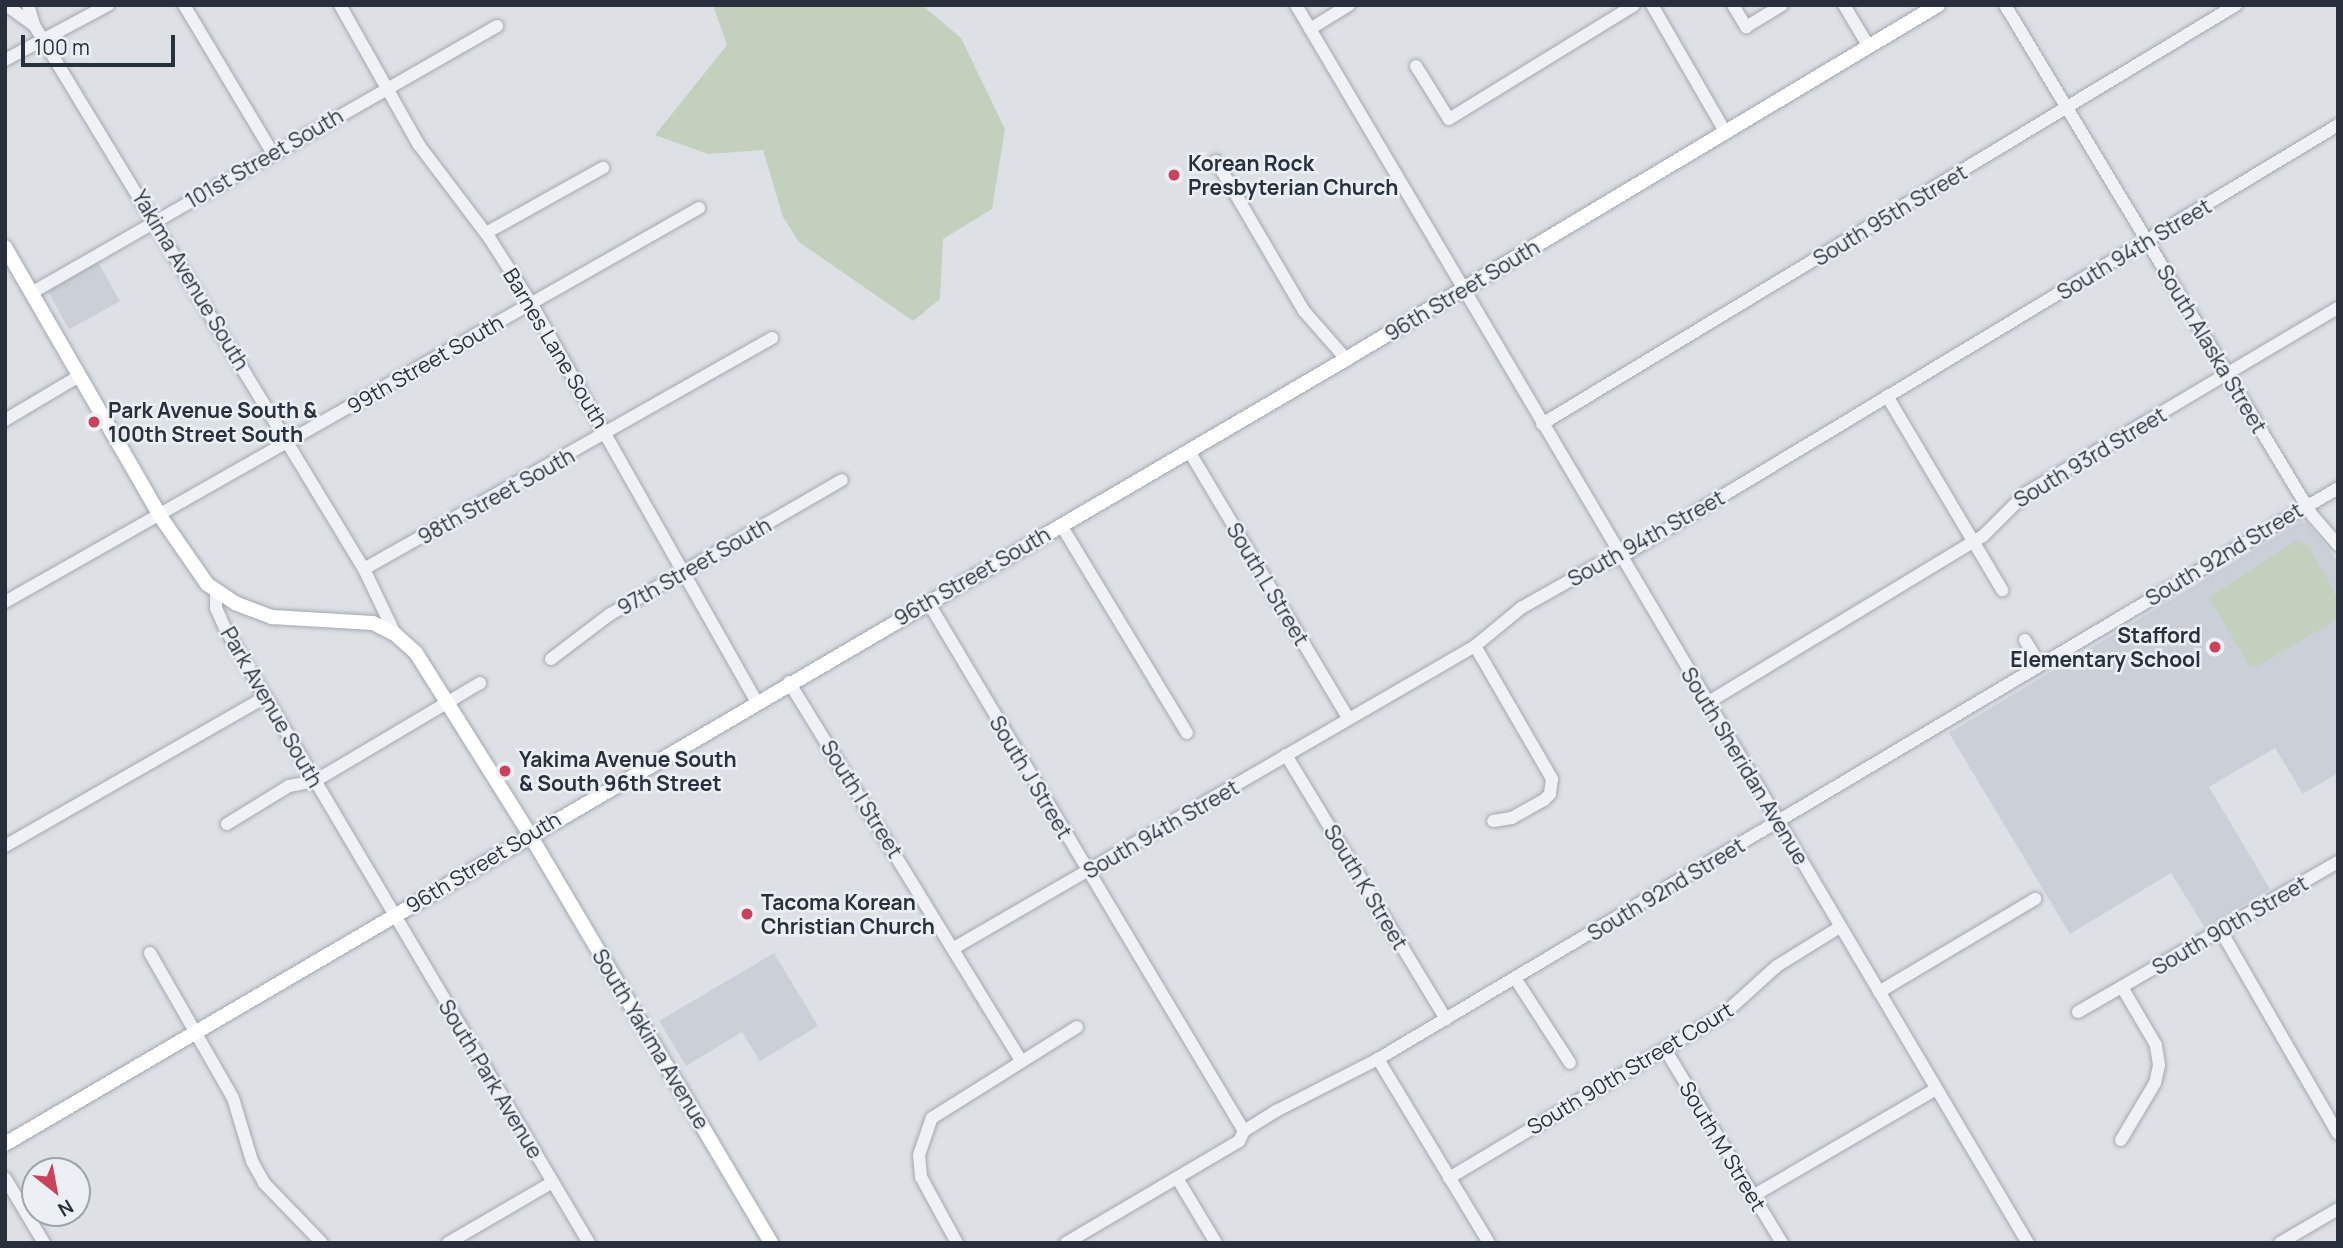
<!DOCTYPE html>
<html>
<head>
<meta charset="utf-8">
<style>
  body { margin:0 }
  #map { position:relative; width:2343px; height:1248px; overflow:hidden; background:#dde1e6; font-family:Manrope,sans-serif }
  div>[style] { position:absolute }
  .built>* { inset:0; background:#cbd0d8; transform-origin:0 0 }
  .green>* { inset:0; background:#c3d0be }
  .roads { filter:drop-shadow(0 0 2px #a3a8b0) drop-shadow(0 0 2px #a3a8b0) }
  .minor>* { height:12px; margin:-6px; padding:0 6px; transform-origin:6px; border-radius:6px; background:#eff1f5 }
  .major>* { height:14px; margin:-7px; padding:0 7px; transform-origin:7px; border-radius:7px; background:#fff }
  .dots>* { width:19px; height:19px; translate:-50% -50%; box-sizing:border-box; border:4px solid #ecf0f4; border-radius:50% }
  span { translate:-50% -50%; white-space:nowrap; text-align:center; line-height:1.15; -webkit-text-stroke:5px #ecf0f4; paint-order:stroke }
  .street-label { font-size:21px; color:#27303c }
  .poi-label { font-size:21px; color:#27303c; font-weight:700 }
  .left { translate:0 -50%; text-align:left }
  .right { translate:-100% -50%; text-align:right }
  .frame { position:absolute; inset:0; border:7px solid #27303c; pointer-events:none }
  .north { position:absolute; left:21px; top:1157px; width:70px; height:70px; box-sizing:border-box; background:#ecf0f4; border:2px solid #9da3aa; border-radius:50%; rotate:149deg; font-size:19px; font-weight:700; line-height:28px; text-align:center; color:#27303c }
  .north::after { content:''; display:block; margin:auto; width:24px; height:32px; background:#cb425d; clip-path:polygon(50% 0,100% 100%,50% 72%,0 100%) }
  .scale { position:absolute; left:21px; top:35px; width:154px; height:32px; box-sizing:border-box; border:4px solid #27303c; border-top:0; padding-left:9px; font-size:21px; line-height:24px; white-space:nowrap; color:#27303c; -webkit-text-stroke:5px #ecf0f4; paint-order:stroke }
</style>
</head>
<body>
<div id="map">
  <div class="built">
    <div style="left:98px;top:262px;width:45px;height:58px;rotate:61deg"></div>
    <div style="clip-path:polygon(2301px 522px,2307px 523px,2338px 561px,2338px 773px,2303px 794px,2275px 748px,2209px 787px,2270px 889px,2205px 928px,2171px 873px,2070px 934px,1949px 733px)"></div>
    <div style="clip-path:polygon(774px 953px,818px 1026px,760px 1061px,742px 1032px,686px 1066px,659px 1021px)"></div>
  </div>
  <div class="green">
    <div style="clip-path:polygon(713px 5px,922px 5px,961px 38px,1005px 129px,992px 209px,943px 239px,940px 299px,913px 321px,799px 242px,783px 217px,763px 150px,708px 154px,655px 135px,727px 45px)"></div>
    <div style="clip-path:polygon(2297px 540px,2308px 545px,2338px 598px,2338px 619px,2256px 667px,2249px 666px,2209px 597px)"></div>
  </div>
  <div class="roads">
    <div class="minor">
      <div style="left:6px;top:5px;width:34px;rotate:36deg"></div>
      <div style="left:28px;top:5px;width:21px;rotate:73deg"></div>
      <div style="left:34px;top:25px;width:636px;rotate:58.76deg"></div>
      <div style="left:364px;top:569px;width:72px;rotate:64.5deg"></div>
      <div style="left:184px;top:5px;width:174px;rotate:59.1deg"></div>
      <div style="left:340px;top:5px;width:161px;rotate:60.6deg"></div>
      <div style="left:419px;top:145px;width:118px;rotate:52.9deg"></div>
      <div style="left:490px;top:239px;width:76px;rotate:57.4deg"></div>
      <div style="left:531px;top:303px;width:457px;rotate:60.5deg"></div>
      <div style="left:1296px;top:5px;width:1438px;rotate:59.41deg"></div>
      <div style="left:1652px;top:5px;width:148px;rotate:60deg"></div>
      <div style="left:1733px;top:5px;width:26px;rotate:59deg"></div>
      <div style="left:1746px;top:27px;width:42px;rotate:-31.4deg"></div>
      <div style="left:1844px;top:5px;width:49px;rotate:59.2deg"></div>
      <div style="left:2005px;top:5px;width:595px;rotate:58.95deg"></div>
      <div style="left:2312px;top:515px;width:40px;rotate:49deg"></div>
      <div style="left:1310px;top:29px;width:46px;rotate:-31.6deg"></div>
      <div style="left:5px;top:60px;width:117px;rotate:-28.1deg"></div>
      <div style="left:1416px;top:66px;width:62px;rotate:58.1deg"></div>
      <div style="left:1449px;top:119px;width:217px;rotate:-31.6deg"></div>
      <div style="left:1216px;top:161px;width:174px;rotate:59.6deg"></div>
      <div style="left:1304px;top:311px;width:64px;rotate:48.8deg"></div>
      <div style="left:486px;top:233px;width:134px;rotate:-29.1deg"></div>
      <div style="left:33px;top:292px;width:535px;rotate:-29.82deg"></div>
      <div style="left:1887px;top:396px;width:226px;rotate:59.3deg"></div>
      <div style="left:5px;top:420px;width:86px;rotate:-30.7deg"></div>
      <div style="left:1542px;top:424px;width:811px;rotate:-31.12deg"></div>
      <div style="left:1189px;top:451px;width:311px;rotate:59.2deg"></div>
      <div style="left:1061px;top:525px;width:243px;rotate:58.8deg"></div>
      <div style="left:364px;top:569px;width:469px;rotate:-29.5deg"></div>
      <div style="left:216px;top:592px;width:16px;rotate:90deg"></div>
      <div style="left:216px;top:608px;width:24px;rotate:66deg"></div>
      <div style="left:226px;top:630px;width:712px;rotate:59.37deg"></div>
      <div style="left:5px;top:602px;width:798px;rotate:-29.58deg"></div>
      <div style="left:928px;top:602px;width:616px;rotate:59.15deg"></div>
      <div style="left:2025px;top:640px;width:29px;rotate:59deg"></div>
      <div style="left:1475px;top:646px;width:154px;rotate:59.9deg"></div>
      <div style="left:1552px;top:779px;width:15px;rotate:98deg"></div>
      <div style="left:1550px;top:794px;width:8px;rotate:135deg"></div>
      <div style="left:1544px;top:800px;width:37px;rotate:151deg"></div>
      <div style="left:1512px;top:818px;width:19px;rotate:171deg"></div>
      <div style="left:551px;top:659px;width:73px;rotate:-37.2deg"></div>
      <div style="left:609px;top:615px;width:269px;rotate:-30.1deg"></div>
      <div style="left:789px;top:682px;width:444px;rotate:58.5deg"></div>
      <div style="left:1707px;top:703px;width:323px;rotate:-31.2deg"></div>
      <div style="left:1983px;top:536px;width:61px;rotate:-45deg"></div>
      <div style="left:2026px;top:493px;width:363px;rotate:-30.7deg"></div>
      <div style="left:1286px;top:755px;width:309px;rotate:58.8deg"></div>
      <div style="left:227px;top:824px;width:73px;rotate:-31.5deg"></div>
      <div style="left:289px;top:786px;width:26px;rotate:-11deg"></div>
      <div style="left:315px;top:781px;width:192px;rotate:-30.7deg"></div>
      <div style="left:5px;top:846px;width:300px;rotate:-29.8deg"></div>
      <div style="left:2221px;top:931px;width:234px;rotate:60deg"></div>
      <div style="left:954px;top:948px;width:602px;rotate:-30.1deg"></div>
      <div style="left:1475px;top:646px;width:60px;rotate:-39.6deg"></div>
      <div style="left:1521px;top:608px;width:87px;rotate:-29.5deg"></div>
      <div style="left:1597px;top:565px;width:25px;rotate:-18deg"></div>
      <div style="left:1621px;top:557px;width:837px;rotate:-31.07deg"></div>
      <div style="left:150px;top:953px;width:167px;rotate:60.2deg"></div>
      <div style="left:233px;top:1098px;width:66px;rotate:73.2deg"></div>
      <div style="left:252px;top:1161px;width:25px;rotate:61deg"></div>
      <div style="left:264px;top:1183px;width:83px;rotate:46deg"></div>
      <div style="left:1515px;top:978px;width:101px;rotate:57.1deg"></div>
      <div style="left:1879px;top:992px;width:182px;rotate:-30.8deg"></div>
      <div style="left:2078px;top:1012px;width:300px;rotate:-30deg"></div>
      <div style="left:1665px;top:1049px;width:227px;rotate:58.9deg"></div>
      <div style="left:1378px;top:1059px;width:215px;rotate:58.9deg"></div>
      <div style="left:2121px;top:1140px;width:66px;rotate:-59.2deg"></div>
      <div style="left:2155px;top:1083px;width:18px;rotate:-77deg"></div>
      <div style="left:2159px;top:1065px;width:20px;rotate:-99deg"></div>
      <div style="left:2156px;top:1045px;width:67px;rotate:-120.4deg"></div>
      <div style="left:5px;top:1178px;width:76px;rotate:59deg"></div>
      <div style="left:1177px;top:1178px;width:76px;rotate:59deg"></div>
      <div style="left:1449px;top:1178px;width:322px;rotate:-30.9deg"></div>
      <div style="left:1725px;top:1013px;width:70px;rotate:-42.1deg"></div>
      <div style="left:1777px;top:966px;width:74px;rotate:-31.8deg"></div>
      <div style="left:1753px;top:1196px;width:212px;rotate:-30.3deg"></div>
      <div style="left:448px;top:1243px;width:121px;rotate:-30.2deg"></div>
      <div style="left:957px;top:1243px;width:75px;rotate:-118.6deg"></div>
      <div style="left:921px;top:1177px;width:22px;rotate:-95deg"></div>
      <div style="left:919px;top:1155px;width:39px;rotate:-71deg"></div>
      <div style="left:932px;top:1118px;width:171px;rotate:-32.1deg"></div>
      <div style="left:1066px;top:1243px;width:201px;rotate:-30.5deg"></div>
      <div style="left:1239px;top:1141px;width:11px;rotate:-63deg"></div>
      <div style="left:1244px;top:1131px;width:38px;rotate:-32deg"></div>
      <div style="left:1276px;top:1111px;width:114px;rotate:-27deg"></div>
      <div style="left:1378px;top:1059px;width:1117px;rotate:-30.74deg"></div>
      <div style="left:2280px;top:1243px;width:67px;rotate:-30.4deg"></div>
    </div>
    <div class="major">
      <div style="left:5px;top:247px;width:310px;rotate:60deg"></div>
      <div style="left:160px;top:516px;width:83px;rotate:55.3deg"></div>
      <div style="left:207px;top:584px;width:34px;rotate:34deg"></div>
      <div style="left:235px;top:603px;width:40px;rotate:21deg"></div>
      <div style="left:272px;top:617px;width:101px;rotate:3.4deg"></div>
      <div style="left:373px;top:623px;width:25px;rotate:27deg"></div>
      <div style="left:395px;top:634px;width:28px;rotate:42deg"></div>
      <div style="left:416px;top:653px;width:215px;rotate:57.9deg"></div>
      <div style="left:530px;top:835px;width:474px;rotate:59.4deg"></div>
      <div style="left:5px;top:1144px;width:1554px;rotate:-30.34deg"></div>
      <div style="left:1346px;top:359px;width:690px;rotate:-30.88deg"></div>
    </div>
  </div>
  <div class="dots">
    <div style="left:1174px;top:175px;background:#cb425d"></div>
    <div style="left:94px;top:422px;background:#cb425d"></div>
    <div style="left:2215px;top:647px;background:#cb425d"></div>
    <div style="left:505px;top:771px;background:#cb425d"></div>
    <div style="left:747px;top:914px;background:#cb425d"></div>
  </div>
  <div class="street-label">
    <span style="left:264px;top:158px;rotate:-30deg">101st Street South</span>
    <span style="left:1890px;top:215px;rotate:-31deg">South 95th Street</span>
    <span style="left:2134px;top:249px;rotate:-31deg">South 94th Street</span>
    <span style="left:191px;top:280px;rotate:59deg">Yakima Avenue South</span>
    <span style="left:1462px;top:290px;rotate:-31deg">96th Street South</span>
    <span style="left:556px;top:348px;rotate:59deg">Barnes Lane South</span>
    <span style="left:2212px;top:349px;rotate:59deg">South Alaska Street</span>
    <span style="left:425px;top:364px;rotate:-30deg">99th Street South</span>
    <span style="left:2090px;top:457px;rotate:-31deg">South 93rd Street</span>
    <span style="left:496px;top:496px;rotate:-29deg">98th Street South</span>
    <span style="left:1646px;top:538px;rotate:-29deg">South 94th Street</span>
    <span style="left:2224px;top:554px;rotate:-31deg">South 92nd Street</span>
    <span style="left:694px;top:566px;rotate:-30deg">97th Street South</span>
    <span style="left:972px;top:576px;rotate:-30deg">96th Street South</span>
    <span style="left:1268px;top:584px;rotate:59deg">South L Street</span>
    <span style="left:272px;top:707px;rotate:60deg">Park Avenue South</span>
    <span style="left:1745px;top:766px;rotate:59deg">South Sheridan Avenue</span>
    <span style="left:1031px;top:777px;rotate:59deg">South J Street</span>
    <span style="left:862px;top:799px;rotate:58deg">South I Street</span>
    <span style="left:1161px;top:829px;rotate:-30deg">South 94th Street</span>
    <span style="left:483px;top:862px;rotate:-31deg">96th Street South</span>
    <span style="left:1366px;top:887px;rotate:59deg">South K Street</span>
    <span style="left:1666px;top:889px;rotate:-31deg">South 92nd Street</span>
    <span style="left:2230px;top:925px;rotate:-30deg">South 90th Street</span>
    <span style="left:651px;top:1039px;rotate:59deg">South Yakima Avenue</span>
    <span style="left:1630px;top:1068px;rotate:-31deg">South 90th Street Court</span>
    <span style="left:491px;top:1079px;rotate:59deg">South Park Avenue</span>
    <span style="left:1723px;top:1146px;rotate:59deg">South M Street</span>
  </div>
  <div class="poi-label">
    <span class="left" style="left:1188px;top:175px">Korean Rock<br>Presbyterian Church</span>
    <span class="left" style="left:108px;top:422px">Park Avenue South &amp;<br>100th Street South</span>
    <span class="right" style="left:2201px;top:647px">Stafford<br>Elementary School</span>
    <span class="left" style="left:519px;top:771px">Yakima Avenue South<br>&amp; South 96th Street</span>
    <span class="left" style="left:761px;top:914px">Tacoma Korean<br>Christian Church</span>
  </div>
  <div class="frame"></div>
  <div class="north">N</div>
  <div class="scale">100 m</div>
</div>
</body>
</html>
